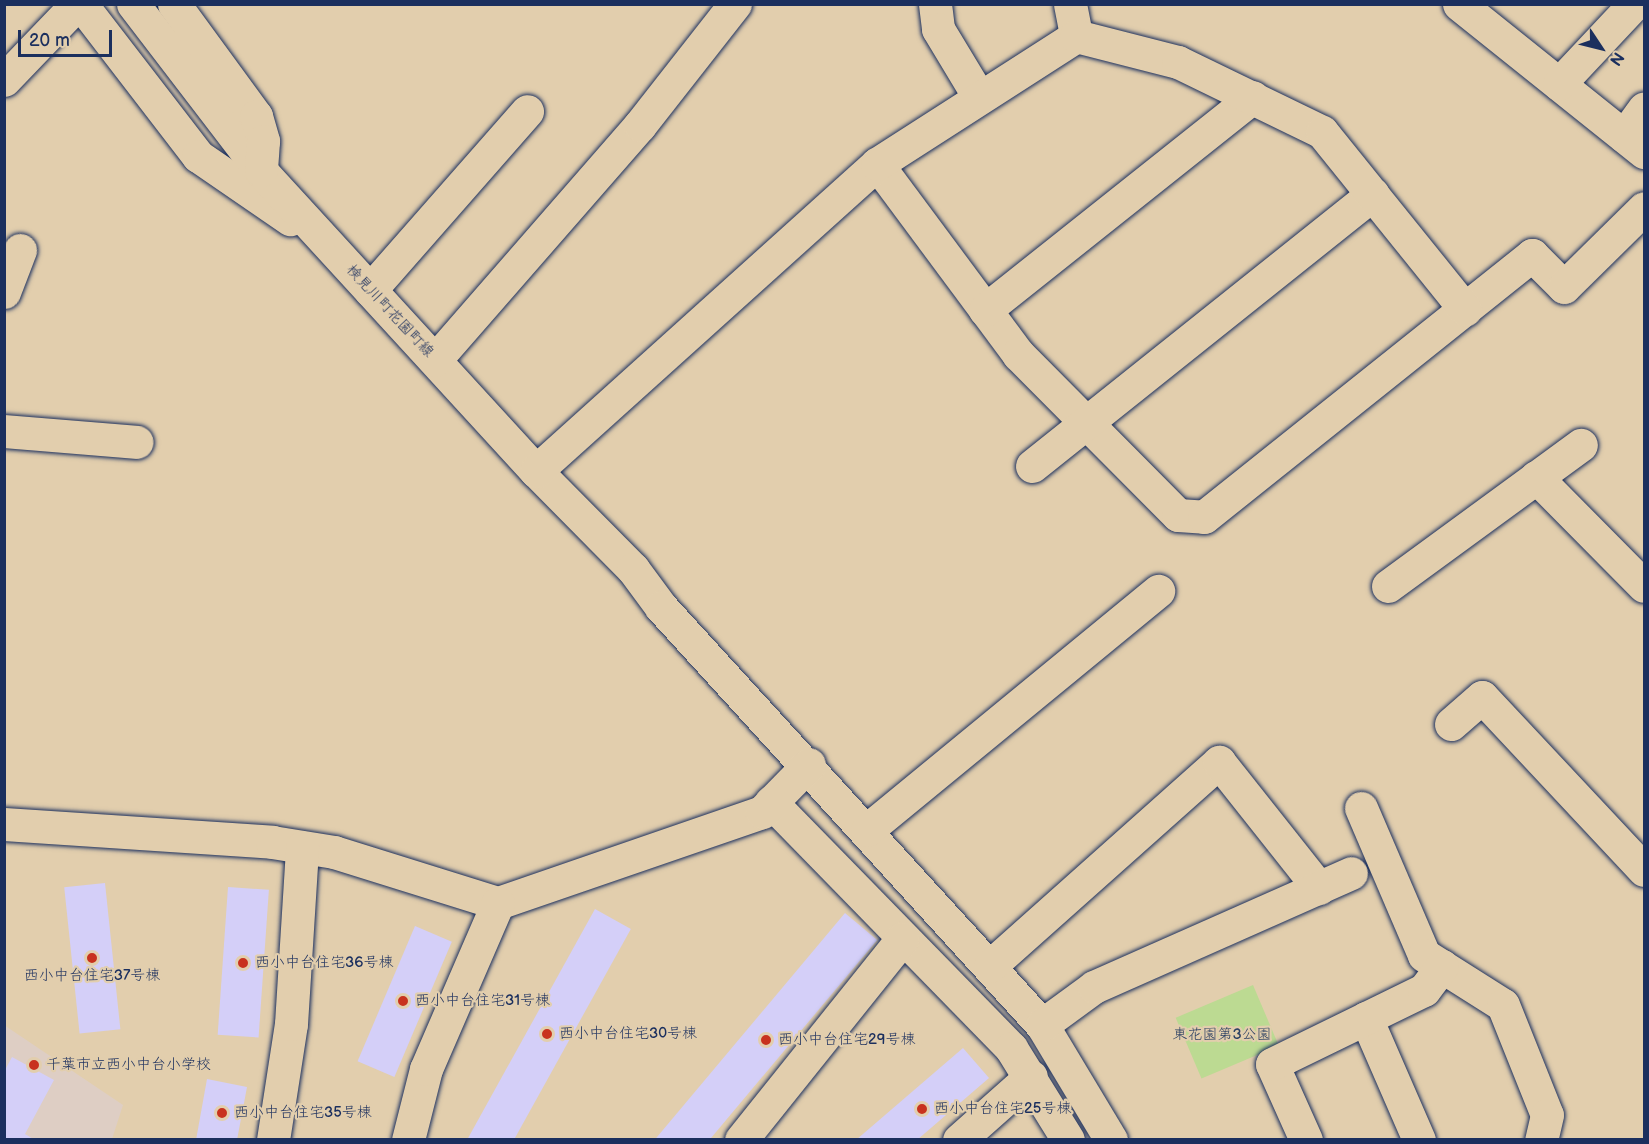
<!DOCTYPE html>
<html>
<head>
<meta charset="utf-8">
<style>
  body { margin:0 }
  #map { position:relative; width:1649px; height:1144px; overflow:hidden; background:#e2cead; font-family:"Balsamiq Sans","Klee One",sans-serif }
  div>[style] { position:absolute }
  .built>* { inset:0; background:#decec4 }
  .green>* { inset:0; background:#bcda92; transform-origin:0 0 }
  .building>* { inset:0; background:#d4cff8; transform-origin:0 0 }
  .roads { filter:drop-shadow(0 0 2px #1b2f5e) drop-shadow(0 0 2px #1b2f5e) }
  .minor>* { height:33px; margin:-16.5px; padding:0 16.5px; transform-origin:16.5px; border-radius:16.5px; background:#e2cead }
  .dots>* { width:16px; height:16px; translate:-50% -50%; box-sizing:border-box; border:3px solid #e2cead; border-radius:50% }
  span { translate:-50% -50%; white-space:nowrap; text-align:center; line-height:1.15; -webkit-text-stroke:4.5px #e2cead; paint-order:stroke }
  .street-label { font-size:15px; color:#1b2f5e }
  .poi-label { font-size:15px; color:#1b2f5e }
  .left { translate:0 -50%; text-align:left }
  .park-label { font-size:15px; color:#2b4063 }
  .frame { position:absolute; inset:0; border:6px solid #1b2f5e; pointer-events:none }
  .north { position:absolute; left:1571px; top:18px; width:60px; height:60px; -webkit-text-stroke:4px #e2cead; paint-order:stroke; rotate:125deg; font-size:16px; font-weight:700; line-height:24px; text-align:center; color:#1b2f5e }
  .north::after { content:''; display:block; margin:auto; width:21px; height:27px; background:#1b2f5e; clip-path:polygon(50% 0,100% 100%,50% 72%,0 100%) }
  .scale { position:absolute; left:18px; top:30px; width:94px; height:27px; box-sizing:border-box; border:3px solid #1b2f5e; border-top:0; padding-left:8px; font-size:18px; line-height:21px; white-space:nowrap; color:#1b2f5e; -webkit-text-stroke:4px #e2cead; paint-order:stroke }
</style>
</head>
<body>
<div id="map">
  <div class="built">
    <div style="clip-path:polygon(4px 1025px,123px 1105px,112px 1139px,5px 1139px)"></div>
  </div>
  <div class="green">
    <div style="left:1253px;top:985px;width:66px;height:84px;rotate:67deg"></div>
  </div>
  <div class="building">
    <div style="left:105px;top:883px;width:147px;height:41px;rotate:84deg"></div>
    <div style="left:228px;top:887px;width:41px;height:148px;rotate:4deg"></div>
    <div style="left:595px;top:909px;width:41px;height:266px;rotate:29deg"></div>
    <div style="left:845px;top:913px;width:42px;height:296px;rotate:40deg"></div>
    <div style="left:415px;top:926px;width:40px;height:147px;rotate:23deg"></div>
    <div style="clip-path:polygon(963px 1048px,989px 1078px,917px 1140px,856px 1140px)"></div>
    <div style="clip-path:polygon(12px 1057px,54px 1080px,25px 1134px,35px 1140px,4px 1140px,4px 1072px)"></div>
    <div style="clip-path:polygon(207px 1079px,247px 1087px,237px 1140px,196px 1140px)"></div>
  </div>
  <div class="roads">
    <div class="minor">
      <div style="left:81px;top:4px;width:192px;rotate:52.4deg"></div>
      <div style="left:198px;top:156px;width:112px;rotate:34.4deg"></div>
      <div style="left:133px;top:4px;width:210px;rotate:52.5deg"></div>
      <div style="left:261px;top:171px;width:407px;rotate:47.5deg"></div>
      <div style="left:536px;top:471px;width:138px;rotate:45.3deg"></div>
      <div style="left:633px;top:569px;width:47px;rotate:53.6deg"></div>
      <div style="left:661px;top:607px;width:566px;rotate:47.65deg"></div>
      <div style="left:1042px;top:1025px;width:134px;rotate:59deg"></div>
      <div style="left:174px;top:4px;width:139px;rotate:53.8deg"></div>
      <div style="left:256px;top:116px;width:26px;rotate:74deg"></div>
      <div style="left:263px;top:141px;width:29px;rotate:94deg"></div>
      <div style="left:935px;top:4px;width:25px;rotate:83deg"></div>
      <div style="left:938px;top:29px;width:79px;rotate:58.9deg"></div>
      <div style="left:1070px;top:4px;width:33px;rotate:79deg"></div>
      <div style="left:1459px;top:4px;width:237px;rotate:38.7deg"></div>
      <div style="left:4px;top:80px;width:105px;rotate:-46.2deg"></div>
      <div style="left:1559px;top:84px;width:110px;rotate:-46.8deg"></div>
      <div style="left:1624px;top:136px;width:34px;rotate:-54deg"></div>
      <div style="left:877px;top:164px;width:237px;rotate:53.4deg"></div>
      <div style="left:1018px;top:354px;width:227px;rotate:45.2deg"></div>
      <div style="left:1178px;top:515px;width:26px;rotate:4deg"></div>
      <div style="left:1204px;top:517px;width:420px;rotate:-38.6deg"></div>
      <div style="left:1532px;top:255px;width:45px;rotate:45deg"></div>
      <div style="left:1564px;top:287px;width:112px;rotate:-44.6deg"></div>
      <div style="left:370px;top:290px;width:238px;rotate:-48.7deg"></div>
      <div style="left:4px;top:292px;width:45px;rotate:-69.1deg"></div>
      <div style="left:985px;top:310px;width:342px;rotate:-38.5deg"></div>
      <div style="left:435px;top:360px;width:312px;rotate:-48.9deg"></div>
      <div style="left:640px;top:125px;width:154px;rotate:-51.9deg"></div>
      <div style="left:4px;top:431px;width:133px;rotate:4.7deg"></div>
      <div style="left:1032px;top:466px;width:436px;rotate:-38.6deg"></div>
      <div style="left:536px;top:471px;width:459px;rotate:-42deg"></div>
      <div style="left:877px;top:164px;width:237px;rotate:-32.7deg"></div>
      <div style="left:1076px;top:36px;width:105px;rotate:14.3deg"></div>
      <div style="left:1178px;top:62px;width:160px;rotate:25.9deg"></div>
      <div style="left:1322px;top:132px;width:228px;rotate:51.1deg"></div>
      <div style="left:1536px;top:477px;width:153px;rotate:45.3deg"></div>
      <div style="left:1388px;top:586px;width:239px;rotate:-36.2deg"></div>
      <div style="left:1451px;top:724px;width:41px;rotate:-41.1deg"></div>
      <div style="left:1482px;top:697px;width:237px;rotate:46.9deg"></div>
      <div style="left:771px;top:802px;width:344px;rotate:45.7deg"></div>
      <div style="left:1011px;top:1048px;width:108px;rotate:58.2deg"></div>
      <div style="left:1361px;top:808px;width:160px;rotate:66.8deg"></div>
      <div style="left:1424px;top:955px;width:93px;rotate:32.3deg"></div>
      <div style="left:1503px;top:1005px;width:118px;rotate:68.2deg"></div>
      <div style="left:1547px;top:1115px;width:26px;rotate:103deg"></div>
      <div style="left:4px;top:824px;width:269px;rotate:3.8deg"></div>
      <div style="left:272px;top:842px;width:63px;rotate:9.2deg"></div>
      <div style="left:334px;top:852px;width:172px;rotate:17.3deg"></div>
      <div style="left:498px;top:903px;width:279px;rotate:-19deg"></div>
      <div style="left:762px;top:812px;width:67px;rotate:-45.6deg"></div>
      <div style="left:867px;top:830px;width:377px;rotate:-39.4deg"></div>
      <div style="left:990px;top:966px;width:307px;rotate:-41.7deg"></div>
      <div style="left:1219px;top:762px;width:161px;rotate:51.6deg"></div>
      <div style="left:1366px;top:1018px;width:133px;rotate:66.5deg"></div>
      <div style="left:1042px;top:1025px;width:64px;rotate:-36.2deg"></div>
      <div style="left:1094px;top:987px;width:281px;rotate:-23.9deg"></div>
      <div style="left:273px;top:1140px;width:117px;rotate:-81.2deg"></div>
      <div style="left:291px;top:1024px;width:177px;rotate:-86.4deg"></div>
      <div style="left:408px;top:1140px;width:73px;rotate:-75.8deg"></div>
      <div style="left:426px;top:1069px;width:181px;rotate:-66.6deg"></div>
      <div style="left:741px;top:1140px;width:258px;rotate:-51.3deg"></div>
      <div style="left:959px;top:1140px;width:96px;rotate:-41.6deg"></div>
      <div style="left:1306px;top:1140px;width:83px;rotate:-114.1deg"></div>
      <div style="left:1272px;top:1064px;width:169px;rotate:-26deg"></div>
      <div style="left:1424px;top:990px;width:30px;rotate:-53deg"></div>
    </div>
  </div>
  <div class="dots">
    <div style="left:92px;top:958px;background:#c8321e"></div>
    <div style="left:243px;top:963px;background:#c8321e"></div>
    <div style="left:403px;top:1001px;background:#c8321e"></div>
    <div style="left:547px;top:1034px;background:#c8321e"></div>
    <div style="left:766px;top:1040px;background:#c8321e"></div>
    <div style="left:34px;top:1065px;background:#c8321e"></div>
    <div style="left:922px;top:1109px;background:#c8321e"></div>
    <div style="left:222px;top:1113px;background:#c8321e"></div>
  </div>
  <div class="street-label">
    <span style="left:390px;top:311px;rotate:47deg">検見川町花園町線</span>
  </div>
  <div class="poi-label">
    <span class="left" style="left:255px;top:963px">西小中台住宅36号棟</span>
    <span style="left:92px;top:976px">西小中台住宅37号棟</span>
    <span class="left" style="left:415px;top:1001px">西小中台住宅31号棟</span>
    <span class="left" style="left:559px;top:1034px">西小中台住宅30号棟</span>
    <span class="left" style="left:778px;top:1040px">西小中台住宅29号棟</span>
    <span class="left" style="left:46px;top:1065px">千葉市立西小中台小学校</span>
    <span class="left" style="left:934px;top:1109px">西小中台住宅25号棟</span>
    <span class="left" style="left:234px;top:1113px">西小中台住宅35号棟</span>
  </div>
  <div class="park-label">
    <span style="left:1222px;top:1035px">東花園第3公園</span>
  </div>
  <div class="frame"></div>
  <div class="north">N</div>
  <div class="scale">20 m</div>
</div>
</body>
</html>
